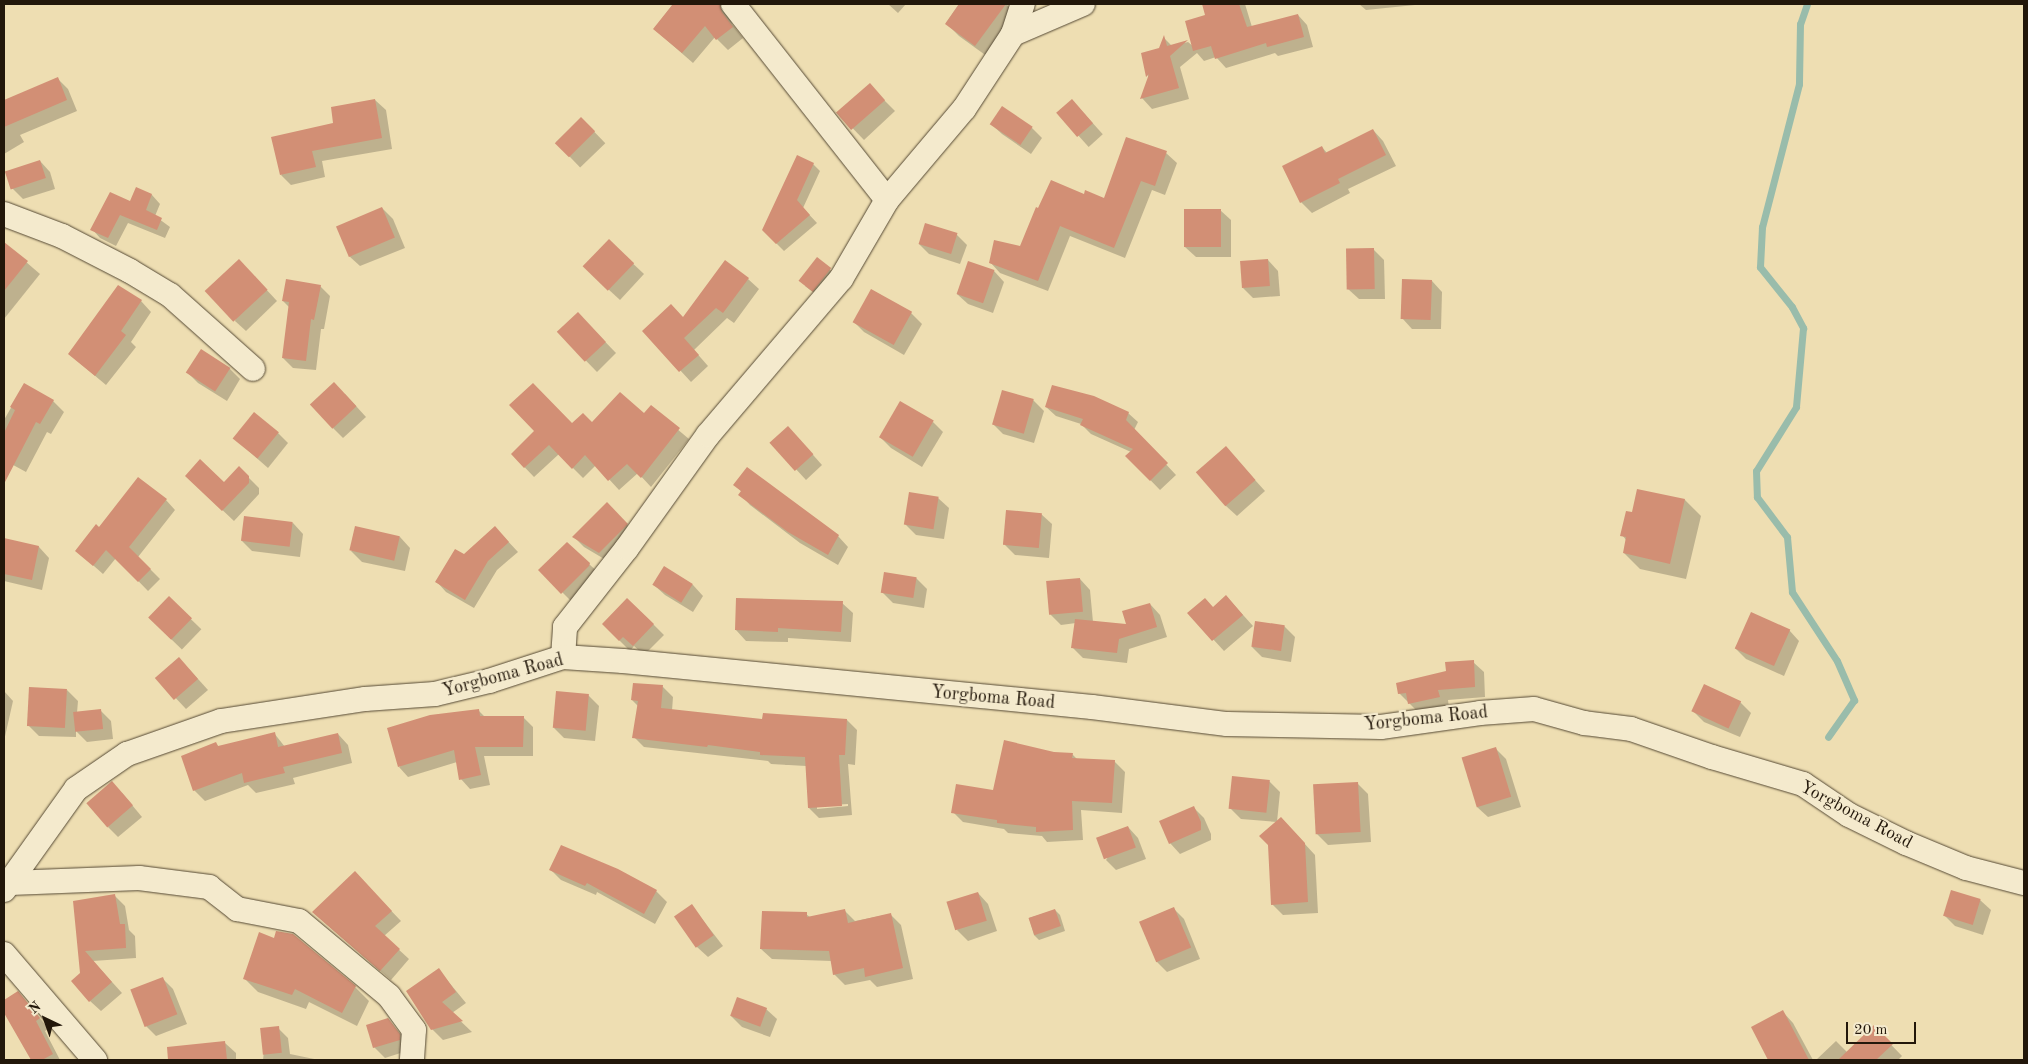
<!DOCTYPE html>
<html>
<head>
<meta charset="utf-8">
<style>
  body { margin:0 }
  #map { position:relative; width:2028px; height:1064px; overflow:hidden; background:#eedeb2; font-family:"Old Standard TT",serif }
  div>[style] { position:absolute }
  .shadow>* { inset:0; background:#0003; transform-origin:0 0 }
  .stream>* { height:7px; margin:-3.5px; padding:0 3.5px; transform-origin:3.5px; border-radius:3.5px; background:#99bcab }
  .building>* { inset:0; background:#d28f75; transform-origin:0 0 }
  .roads { filter:drop-shadow(0 0 1px #554934) drop-shadow(0 0 1px #554934) }
  .minor>* { height:24px; margin:-12px; padding:0 12px; transform-origin:12px; border-radius:12px; background:#f4eacd }
  span { translate:-50% -50%; white-space:nowrap; text-align:center; line-height:1.15; -webkit-text-stroke:4.5px #f4eacd; paint-order:stroke }
  .street-label { font-size:18px; color:#22170a }
  .frame { position:absolute; inset:0; border:5px solid #22170a; pointer-events:none }
  .north { position:absolute; left:20px; top:994px; width:50px; height:50px; -webkit-text-stroke:4px #f4eacd; paint-order:stroke; rotate:318deg; font-size:14px; font-weight:700; line-height:20px; text-align:center; color:#22170a }
  .north::after { content:''; display:block; margin:auto; width:18px; height:22px; background:#22170a; clip-path:polygon(50% 0,100% 100%,50% 72%,0 100%) }
  .scale { position:absolute; left:1846px; top:1022px; width:70px; height:22px; box-sizing:border-box; border:2px solid #22170a; border-top:0; padding-left:6px; font-size:15px; line-height:18px; white-space:nowrap; color:#22170a; -webkit-text-stroke:4px #f4eacd; paint-order:stroke }
</style>
</head>
<body>
<div id="map">
  <div class="shadow">
    <div style="clip-path:polygon(673px 4px,726px 4px,732px 24px,743px 38px,728px 50px,715px 37px,693px 63px,654px 29px)"></div>
    <div style="clip-path:polygon(888px 4px,906px 4px,898px 13px)"></div>
    <div style="clip-path:polygon(959px 4px,1006px 4px,1018px 16px,988px 57px,959px 36px,946px 23px)"></div>
    <div style="clip-path:polygon(1203px 4px,1245px 4px,1252px 27px,1298px 15px,1307px 25px,1313px 47px,1278px 56px,1275px 53px,1226px 68px,1216px 57px,1204px 61px,1197px 53px,1180px 67px,1189px 99px,1152px 109px,1142px 98px,1149px 79px,1142px 54px,1160px 49px,1164px 38px,1172px 46px,1188px 42px,1194px 47px,1207px 16px)"></div>
    <div style="clip-path:polygon(1359px 4px,1415px 4px,1415px 5px,1366px 10px)"></div>
    <div style="clip-path:polygon(57px 78px,68px 89px,77px 111px,20px 135px,24px 142px,4px 154px,4px 110px)"></div>
    <div style="clip-path:polygon(880px 96px,895px 111px,864px 140px,839px 114px)"></div>
    <div style="clip-path:polygon(375px 100px,386px 110px,392px 149px,322px 161px,325px 177px,291px 185px,281px 175px,335px 124px)"></div>
    <div style="left:1072px;top:100px;width:46px;height:19px;rotate:48deg"></div>
    <div style="left:581px;top:118px;width:35px;height:35px;rotate:46deg"></div>
    <div style="clip-path:polygon(991px 124px,1032px 128px,1042px 138px,1031px 154px,1002px 134px)"></div>
    <div style="clip-path:polygon(1373px 130px,1383px 141px,1396px 166px,1348px 189px,1350px 193px,1312px 213px,1301px 202px,1322px 147px,1327px 153px)"></div>
    <div style="clip-path:polygon(1166px 153px,1177px 163px,1165px 195px,1152px 190px,1125px 258px,1070px 236px,1048px 291px,1000px 273px,990px 262px,1020px 247px,1084px 196px,1104px 199px)"></div>
    <div style="clip-path:polygon(40px 161px,50px 172px,55px 189px,23px 199px,12px 188px)"></div>
    <div style="clip-path:polygon(813px 164px,820px 171px,803px 208px,817px 223px,784px 251px,763px 230px)"></div>
    <div style="clip-path:polygon(136px 189px,152px 195px,160px 204px,155px 216px,170px 227px,165px 238px,128px 223px,116px 246px,100px 238px,92px 229px,130px 203px)"></div>
    <div style="clip-path:polygon(382px 208px,393px 219px,405px 248px,360px 266px,349px 256px)"></div>
    <div style="clip-path:polygon(1220px 210px,1231px 220px,1231px 257px,1196px 257px,1185px 247px)"></div>
    <div style="clip-path:polygon(956px 234px,967px 245px,960px 264px,929px 254px,919px 244px)"></div>
    <div style="clip-path:polygon(609px 241px,644px 274px,620px 300px,595px 277px)"></div>
    <div style="clip-path:polygon(4px 243px,40px 274px,4px 319px)"></div>
    <div style="clip-path:polygon(1373px 249px,1384px 260px,1385px 299px,1359px 299px,1348px 289px)"></div>
    <div style="clip-path:polygon(817px 259px,835px 274px,818px 296px,805px 286px)"></div>
    <div style="clip-path:polygon(1268px 260px,1278px 271px,1280px 296px,1253px 298px,1243px 288px)"></div>
    <div style="clip-path:polygon(969px 263px,994px 271px,1004px 282px,993px 313px,968px 304px,957px 294px)"></div>
    <div style="clip-path:polygon(249px 271px,277px 301px,246px 331px,235px 321px)"></div>
    <div style="clip-path:polygon(748px 279px,759px 289px,734px 323px,727px 318px,694px 350px,708px 366px,691px 382px,644px 331px,683px 318px)"></div>
    <div style="clip-path:polygon(1432px 281px,1442px 292px,1441px 329px,1412px 329px,1402px 318px)"></div>
    <div style="clip-path:polygon(320px 286px,330px 296px,324px 329px,321px 329px,316px 370px,293px 368px,283px 358px,289px 307px,283px 301px)"></div>
    <div style="clip-path:polygon(872px 290px,911px 313px,922px 324px,904px 355px,864px 332px,854px 322px)"></div>
    <div style="clip-path:polygon(141px 301px,151px 312px,131px 342px,136px 347px,106px 385px,69px 354px)"></div>
    <div style="clip-path:polygon(589px 325px,616px 353px,597px 372px,559px 333px)"></div>
    <div style="clip-path:polygon(201px 351px,230px 369px,240px 379px,227px 401px,198px 383px,187px 372px)"></div>
    <div style="clip-path:polygon(24px 385px,53px 401px,64px 412px,51px 434px,47px 432px,26px 472px,4px 460px,4px 420px)"></div>
    <div style="clip-path:polygon(345px 394px,366px 417px,343px 438px,333px 428px)"></div>
    <div style="clip-path:polygon(1033px 400px,1044px 411px,1034px 443px,1003px 434px,993px 424px)"></div>
    <div style="clip-path:polygon(651px 407px,689px 439px,651px 487px,638px 473px,619px 490px,596px 465px,583px 478px,559px 454px,534px 477px,512px 454px,573px 425px,592px 424px,644px 415px)"></div>
    <div style="clip-path:polygon(1046px 407px,1128px 413px,1138px 422px,1134px 430px,1176px 475px,1160px 490px,1127px 456px,1131px 452px,1091px 434px,1081px 424px,1056px 416px)"></div>
    <div style="clip-path:polygon(933px 422px,943px 432px,922px 467px,891px 448px,880px 437px)"></div>
    <div style="clip-path:polygon(278px 433px,288px 443px,268px 468px,234px 438px)"></div>
    <div style="clip-path:polygon(798px 438px,822px 465px,806px 480px,771px 442px)"></div>
    <div style="clip-path:polygon(1226px 448px,1265px 491px,1237px 516px,1226px 506px)"></div>
    <div style="clip-path:polygon(239px 468px,259px 488px,259px 494px,234px 521px,197px 486px,224px 484px)"></div>
    <div style="clip-path:polygon(735px 485px,838px 536px,848px 547px,838px 565px,800px 543px,750px 505px,740px 494px,742px 492px)"></div>
    <div style="clip-path:polygon(1638px 490px,1685px 500px,1701px 516px,1686px 579px,1640px 569px,1624px 553px,1627px 541px,1622px 535px,1633px 514px)"></div>
    <div style="clip-path:polygon(938px 498px,949px 508px,944px 539px,916px 535px,905px 524px)"></div>
    <div style="clip-path:polygon(166px 500px,175px 510px,138px 557px,160px 579px,148px 591px,116px 558px,103px 574px,77px 551px,100px 528px)"></div>
    <div style="clip-path:polygon(607px 504px,637px 535px,611px 563px,584px 547px,574px 537px)"></div>
    <div style="clip-path:polygon(1041px 514px,1052px 524px,1049px 558px,1015px 555px,1005px 545px)"></div>
    <div style="clip-path:polygon(293px 523px,303px 534px,300px 557px,252px 551px,242px 541px)"></div>
    <div style="clip-path:polygon(400px 537px,410px 548px,405px 571px,362px 562px,351px 551px)"></div>
    <div style="clip-path:polygon(504px 537px,518px 552px,497px 570px,474px 608px,446px 592px,437px 582px)"></div>
    <div style="clip-path:polygon(4px 540px,39px 547px,49px 558px,42px 590px,4px 581px)"></div>
    <div style="clip-path:polygon(589px 564px,600px 574px,573px 603px,540px 570px)"></div>
    <div style="clip-path:polygon(664px 568px,693px 585px,703px 596px,693px 612px,665px 595px,654px 585px)"></div>
    <div style="clip-path:polygon(916px 578px,927px 589px,924px 608px,893px 603px,882px 592px)"></div>
    <div style="clip-path:polygon(1080px 579px,1090px 590px,1093px 622px,1128px 626px,1150px 604px,1160px 615px,1167px 637px,1129px 649px,1127px 663px,1083px 658px,1073px 648px,1076px 623px,1061px 625px,1050px 614px)"></div>
    <div style="clip-path:polygon(1226px 596px,1253px 626px,1224px 651px,1189px 613px,1213px 608px)"></div>
    <div style="left:169px;top:598px;width:45px;height:28px;rotate:44deg"></div>
    <div style="clip-path:polygon(842px 603px,853px 613px,851px 642px,788px 638px,788px 642px,746px 641px,736px 630px)"></div>
    <div style="clip-path:polygon(603px 624px,653px 624px,664px 635px,644px 655px,634px 646px,630px 651px)"></div>
    <div style="clip-path:polygon(1284px 626px,1295px 637px,1291px 662px,1262px 657px,1252px 647px)"></div>
    <div style="clip-path:polygon(1789px 630px,1799px 641px,1784px 676px,1746px 659px,1735px 648px)"></div>
    <div style="clip-path:polygon(1473px 662px,1484px 672px,1485px 697px,1448px 700px,1449px 708px,1420px 714px,1399px 693px)"></div>
    <div style="clip-path:polygon(189px 669px,208px 690px,186px 709px,157px 678px)"></div>
    <div style="clip-path:polygon(evenodd,663px 687px,673px 697px,672px 711px,763px 721px,847px 720px,857px 730px,855px 765px,848px 764px,852px 815px,819px 818px,809px 808px,806px 766px,771px 764px,768px 761px,644px 747px,634px 737px,638px 706px,632px 700px,663px 687px,848px 804px,848px 806px,817px 809px,817px 806px,848px 804px)"></div>
    <div style="clip-path:polygon(67px 690px,78px 701px,77px 713px,101px 711px,111px 721px,113px 739px,87px 742px,76px 731px,76px 737px,39px 736px,28px 725px)"></div>
    <div style="clip-path:polygon(4px 691px,13px 701px,4px 741px)"></div>
    <div style="clip-path:polygon(588px 695px,599px 706px,595px 741px,564px 738px,554px 728px)"></div>
    <div style="clip-path:polygon(1740px 702px,1751px 713px,1740px 737px,1704px 722px,1693px 711px)"></div>
    <div style="clip-path:polygon(478px 710px,485px 717px,523px 717px,533px 727px,533px 756px,484px 756px,490px 785px,470px 789px,461px 779px,457px 762px,408px 777px,399px 767px)"></div>
    <div style="clip-path:polygon(274px 733px,285px 747px,338px 734px,348px 745px,352px 763px,293px 778px,295px 784px,256px 793px,248px 785px,205px 801px,194px 790px,216px 744px,219px 747px)"></div>
    <div style="clip-path:polygon(1496px 749px,1506px 759px,1521px 807px,1488px 817px,1477px 807px)"></div>
    <div style="clip-path:polygon(1054px 753px,1072px 754px,1077px 759px,1114px 761px,1125px 772px,1122px 813px,1081px 810px,1083px 840px,1047px 842px,1042px 836px,1008px 833px,1004px 829px,963px 822px,953px 812px,994px 792px)"></div>
    <div style="clip-path:polygon(1269px 781px,1280px 792px,1277px 822px,1291px 829px,1315px 855px,1318px 913px,1283px 915px,1272px 904px,1277px 822px,1241px 819px,1231px 809px)"></div>
    <div style="clip-path:polygon(1357px 783px,1368px 794px,1371px 842px,1328px 845px,1317px 834px)"></div>
    <div style="clip-path:polygon(122px 793px,142px 817px,118px 837px,108px 827px)"></div>
    <div style="clip-path:polygon(1193px 807px,1204px 818px,1211px 834px,1211px 840px,1180px 854px,1170px 843px)"></div>
    <div style="clip-path:polygon(1128px 827px,1138px 838px,1146px 859px,1116px 870px,1106px 860px)"></div>
    <div style="clip-path:polygon(551px 870px,617px 870px,656px 891px,667px 902px,655px 924px,597px 892px,596px 895px,561px 880px)"></div>
    <div style="clip-path:polygon(355px 873px,401px 921px,384px 936px,409px 959px,391px 980px,324px 922px)"></div>
    <div style="clip-path:polygon(978px 893px,988px 904px,997px 931px,968px 941px,957px 930px)"></div>
    <div style="clip-path:polygon(114px 895px,125px 906px,129px 930px,135px 936px,136px 958px,93px 961px,122px 993px,101px 1011px,90px 1001px,81px 974px,75px 902px)"></div>
    <div style="clip-path:polygon(1980px 900px,1991px 910px,1983px 935px,1955px 926px,1945px 916px)"></div>
    <div style="clip-path:polygon(692px 906px,723px 946px,708px 957px,697px 947px)"></div>
    <div style="clip-path:polygon(1173px 908px,1184px 919px,1200px 959px,1167px 972px,1157px 962px,1140px 922px)"></div>
    <div style="clip-path:polygon(1055px 910px,1060px 915px,1065px 931px,1039px 940px,1034px 935px,1029px 918px)"></div>
    <div style="clip-path:polygon(845px 911px,855px 921px,890px 914px,901px 925px,913px 979px,877px 987px,870px 980px,845px 985px,834px 974px,832px 961px,772px 959px,761px 949px,806px 914px,811px 918px)"></div>
    <div style="clip-path:polygon(274px 939px,355px 987px,369px 1001px,357px 1026px,309px 1002px,306px 1009px,258px 992px,244px 978px)"></div>
    <div style="clip-path:polygon(438px 969px,466px 1003px,452px 1013px,472px 1032px,443px 1040px,432px 1029px)"></div>
    <div style="clip-path:polygon(163px 979px,173px 989px,187px 1024px,156px 1036px,146px 1026px,132px 990px)"></div>
    <div style="clip-path:polygon(18px 993px,49px 1029px,45px 1031px,60px 1060px,40px 1060px,21px 1038px,4px 1010px,4px 1001px)"></div>
    <div style="clip-path:polygon(766px 1009px,777px 1019px,770px 1037px,742px 1027px,731px 1016px)"></div>
    <div style="clip-path:polygon(1783px 1012px,1793px 1023px,1813px 1060px,1770px 1060px,1753px 1027px)"></div>
    <div style="clip-path:polygon(388px 1019px,410px 1045px,410px 1050px,385px 1058px,374px 1047px)"></div>
    <div style="clip-path:polygon(1874px 1027px,1902px 1056px,1898px 1060px,1816px 1060px,1836px 1041px,1848px 1053px)"></div>
    <div style="clip-path:polygon(278px 1028px,288px 1038px,290px 1054px,319px 1060px,263px 1060px,264px 1051px)"></div>
    <div style="clip-path:polygon(225px 1043px,236px 1053px,236px 1060px,203px 1060px,201px 1045px)"></div>
  </div>
  <div class="stream">
    <div style="left:1807px;top:4px;width:21px;rotate:109deg"></div>
    <div style="left:1800px;top:24px;width:60px;rotate:91deg"></div>
    <div style="left:1799px;top:84px;width:148px;rotate:104.5deg"></div>
    <div style="left:1762px;top:227px;width:40px;rotate:92.9deg"></div>
    <div style="left:1760px;top:267px;width:51px;rotate:51.3deg"></div>
    <div style="left:1792px;top:307px;width:24px;rotate:62deg"></div>
    <div style="left:1803px;top:328px;width:79px;rotate:95.1deg"></div>
    <div style="left:1796px;top:407px;width:75px;rotate:122deg"></div>
    <div style="left:1756px;top:471px;width:26px;rotate:88deg"></div>
    <div style="left:1757px;top:497px;width:50px;rotate:53.1deg"></div>
    <div style="left:1787px;top:537px;width:55px;rotate:84.8deg"></div>
    <div style="left:1792px;top:592px;width:82px;rotate:56.9deg"></div>
    <div style="left:1837px;top:661px;width:43px;rotate:66.4deg"></div>
    <div style="left:1854px;top:700px;width:45px;rotate:125.1deg"></div>
  </div>
  <div class="building">
    <div style="clip-path:polygon(673px 4px,720px 4px,722px 12px,733px 27px,716px 40px,705px 26px,682px 53px,653px 29px)"></div>
    <div style="clip-path:polygon(959px 4px,1006px 4px,975px 46px,945px 24px)"></div>
    <div style="clip-path:polygon(1202px 4px,1239px 4px,1247px 27px,1298px 14px,1304px 37px,1267px 47px,1266px 43px,1215px 59px,1211px 46px,1193px 51px,1185px 21px,1205px 15px)"></div>
    <div style="clip-path:polygon(1164px 35px,1167px 46px,1188px 40px,1170px 56px,1179px 88px,1140px 99px,1149px 74px,1146px 77px,1141px 53px,1159px 48px)"></div>
    <div style="clip-path:polygon(58px 77px,67px 100px,4px 127px,4px 100px)"></div>
    <div style="left:870px;top:83px;width:23px;height:45px;rotate:49deg"></div>
    <div style="clip-path:polygon(375px 99px,382px 138px,312px 151px,316px 167px,280px 175px,271px 137px,333px 123px,331px 107px)"></div>
    <div style="left:1072px;top:99px;width:32px;height:21px;rotate:49deg"></div>
    <div style="left:1002px;top:106px;width:37px;height:22px;rotate:34deg"></div>
    <div style="left:581px;top:117px;width:20px;height:37px;rotate:45deg"></div>
    <div style="clip-path:polygon(1373px 129px,1386px 155px,1338px 179px,1340px 183px,1300px 203px,1282px 166px,1322px 146px,1325px 153px)"></div>
    <div style="clip-path:polygon(1126px 137px,1167px 151px,1155px 186px,1141px 181px,1114px 248px,1060px 226px,1038px 281px,989px 263px,994px 240px,1020px 246px,1036px 207px,1038px 208px,1051px 180px,1084px 194px,1085px 190px,1104px 198px)"></div>
    <div style="clip-path:polygon(797px 155px,814px 163px,797px 200px,810px 215px,776px 244px,762px 230px)"></div>
    <div style="left:40px;top:160px;width:19px;height:37px;rotate:72deg"></div>
    <div style="clip-path:polygon(136px 187px,152px 194px,146px 210px,162px 218px,157px 230px,120px 215px,108px 238px,90px 230px,110px 192px,130px 201px)"></div>
    <div style="left:382px;top:207px;width:33px;height:50px;rotate:67deg"></div>
    <div style="left:1184px;top:209px;width:37px;height:38px"></div>
    <div style="left:925px;top:223px;width:34px;height:22px;rotate:17deg"></div>
    <div style="left:609px;top:239px;width:35px;height:38px;rotate:44deg"></div>
    <div style="clip-path:polygon(4px 242px,28px 261px,4px 291px)"></div>
    <div style="left:1374px;top:248px;width:41px;height:28px;rotate:89deg"></div>
    <div style="left:817px;top:257px;width:18px;height:30px;rotate:38deg"></div>
    <div style="left:239px;top:259px;width:42px;height:47px;rotate:47deg"></div>
    <div style="left:1268px;top:259px;width:27px;height:28px;rotate:86deg"></div>
    <div style="clip-path:polygon(725px 260px,749px 278px,723px 313px,716px 308px,684px 338px,699px 355px,679px 372px,642px 331px,671px 304px,683px 317px)"></div>
    <div style="left:968px;top:261px;width:28px;height:35px;rotate:19deg"></div>
    <div style="clip-path:polygon(286px 279px,321px 285px,314px 320px,311px 319px,306px 361px,282px 358px,289px 302px,282px 301px)"></div>
    <div style="left:1402px;top:279px;width:30px;height:40px;rotate:2deg"></div>
    <div style="clip-path:polygon(118px 285px,142px 300px,121px 331px,126px 335px,95px 376px,68px 354px)"></div>
    <div style="left:871px;top:289px;width:47px;height:38px;rotate:29deg"></div>
    <div style="left:578px;top:312px;width:41px;height:29px;rotate:47deg"></div>
    <div style="left:201px;top:349px;width:35px;height:28px;rotate:33deg"></div>
    <div style="left:334px;top:382px;width:33px;height:33px;rotate:47deg"></div>
    <div style="clip-path:polygon(24px 383px,54px 400px,40px 424px,36px 422px,4px 484px,4px 433px,15px 410px,10px 407px)"></div>
    <div style="clip-path:polygon(533px 383px,572px 423px,583px 413px,592px 422px,620px 392px,644px 413px,651px 405px,680px 428px,641px 478px,627px 464px,608px 481px,585px 455px,572px 469px,549px 445px,524px 468px,511px 454px,534px 431px,509px 405px)"></div>
    <div style="clip-path:polygon(1052px 385px,1094px 396px,1129px 412px,1126px 420px,1168px 463px,1150px 481px,1125px 456px,1133px 449px,1080px 425px,1083px 419px,1045px 407px)"></div>
    <div style="left:1002px;top:390px;width:33px;height:36px;rotate:16deg"></div>
    <div style="left:900px;top:401px;width:39px;height:42px;rotate:30deg"></div>
    <div style="left:254px;top:412px;width:32px;height:34px;rotate:39deg"></div>
    <div style="left:788px;top:426px;width:38px;height:25px;rotate:48deg"></div>
    <div style="left:1226px;top:446px;width:45px;height:40px;rotate:49deg"></div>
    <div style="clip-path:polygon(200px 459px,224px 482px,239px 466px,249px 476px,249px 483px,222px 511px,185px 476px)"></div>
    <div style="clip-path:polygon(747px 467px,839px 535px,828px 555px,788px 532px,738px 495px,741px 491px,733px 485px)"></div>
    <div style="clip-path:polygon(138px 477px,167px 499px,129px 547px,151px 569px,138px 582px,106px 550px,93px 566px,75px 551px,96px 524px,99px 527px)"></div>
    <div style="clip-path:polygon(1637px 489px,1685px 499px,1670px 564px,1623px 553px,1626px 537px,1620px 536px,1626px 511px,1632px 512px)"></div>
    <div style="left:909px;top:492px;width:30px;height:33px;rotate:9deg"></div>
    <div style="clip-path:polygon(607px 502px,628px 524px,599px 553px,572px 537px)"></div>
    <div style="left:1006px;top:510px;width:36px;height:35px;rotate:5deg"></div>
    <div style="left:244px;top:516px;width:49px;height:25px;rotate:7deg"></div>
    <div style="left:355px;top:526px;width:46px;height:25px;rotate:13deg"></div>
    <div style="clip-path:polygon(495px 526px,509px 542px,488px 561px,465px 600px,435px 582px,455px 549px,464px 554px)"></div>
    <div style="clip-path:polygon(4px 538px,39px 546px,32px 580px,4px 574px)"></div>
    <div style="clip-path:polygon(567px 542px,590px 563px,589px 566px,561px 594px,538px 570px)"></div>
    <div style="left:664px;top:566px;width:34px;height:22px;rotate:32deg"></div>
    <div style="left:884px;top:572px;width:33px;height:21px;rotate:9deg"></div>
    <div style="left:1080px;top:578px;width:34px;height:34px;rotate:85deg"></div>
    <div style="clip-path:polygon(1226px 595px,1243px 615px,1212px 641px,1187px 613px,1205px 598px,1213px 607px)"></div>
    <div style="left:169px;top:596px;width:32px;height:30px;rotate:44deg"></div>
    <div style="clip-path:polygon(627px 598px,654px 624px,633px 646px,623px 637px,619px 641px,602px 624px)"></div>
    <div style="clip-path:polygon(736px 598px,843px 601px,841px 632px,778px 628px,778px 632px,735px 630px)"></div>
    <div style="clip-path:polygon(1150px 603px,1157px 627px,1119px 639px,1117px 653px,1071px 648px,1075px 619px,1126px 624px,1122px 611px)"></div>
    <div style="left:1751px;top:612px;width:43px;height:40px;rotate:24deg"></div>
    <div style="left:1255px;top:621px;width:30px;height:26px;rotate:8deg"></div>
    <div style="left:179px;top:657px;width:29px;height:32px;rotate:49deg"></div>
    <div style="clip-path:polygon(1474px 660px,1475px 687px,1438px 690px,1440px 697px,1408px 704px,1406px 693px,1398px 694px,1396px 683px,1446px 671px,1445px 662px)"></div>
    <div style="clip-path:polygon(633px 683px,663px 685px,661px 708px,762px 719px,763px 713px,847px 719px,845px 755px,839px 755px,842px 806px,808px 808px,805px 757px,760px 755px,760px 752px,708px 745px,707px 747px,632px 738px,638px 701px,631px 700px)"></div>
    <div style="left:1704px;top:684px;width:41px;height:30px;rotate:25deg"></div>
    <div style="left:29px;top:687px;width:38px;height:39px;rotate:3deg"></div>
    <div style="left:556px;top:691px;width:33px;height:37px;rotate:5deg"></div>
    <div style="left:101px;top:709px;width:20px;height:28px;rotate:84deg"></div>
    <div style="clip-path:polygon(479px 709px,480px 716px,524px 716px,523px 747px,475px 747px,481px 775px,459px 780px,454px 750px,398px 767px,387px 728px,430px 715px)"></div>
    <div style="clip-path:polygon(275px 732px,278px 747px,338px 733px,342px 753px,283px 767px,285px 773px,244px 783px,242px 773px,193px 791px,181px 756px,216px 742px,218px 746px)"></div>
    <div style="clip-path:polygon(1004px 740px,1054px 752px,1073px 753px,1072px 758px,1115px 760px,1112px 803px,1072px 801px,1073px 830px,1036px 832px,1036px 827px,997px 823px,997px 820px,951px 813px,956px 784px,993px 790px)"></div>
    <div style="left:1496px;top:747px;width:52px;height:36px;rotate:73deg"></div>
    <div style="left:1232px;top:776px;width:38px;height:33px;rotate:6deg"></div>
    <div style="left:112px;top:781px;width:32px;height:34px;rotate:49deg"></div>
    <div style="left:1358px;top:782px;width:50px;height:45px;rotate:87deg"></div>
    <div style="clip-path:polygon(1194px 806px,1201px 822px,1201px 830px,1169px 844px,1159px 821px)"></div>
    <div style="clip-path:polygon(1281px 817px,1305px 843px,1308px 902px,1271px 905px,1268px 845px,1259px 836px)"></div>
    <div style="left:1128px;top:826px;width:23px;height:34px;rotate:70deg"></div>
    <div style="clip-path:polygon(561px 845px,618px 869px,657px 890px,644px 914px,587px 883px,585px 886px,549px 870px)"></div>
    <div style="clip-path:polygon(355px 871px,392px 911px,375px 926px,400px 949px,380px 971px,312px 912px)"></div>
    <div style="left:1951px;top:890px;width:31px;height:27px;rotate:17deg"></div>
    <div style="left:978px;top:892px;width:30px;height:33px;rotate:73deg"></div>
    <div style="clip-path:polygon(115px 894px,120px 924px,125px 924px,126px 948px,85px 951px,112px 982px,89px 1002px,71px 981px,80px 973px,73px 901px)"></div>
    <div style="left:692px;top:904px;width:38px;height:22px;rotate:55deg"></div>
    <div style="left:1174px;top:907px;width:44px;height:38px;rotate:67deg"></div>
    <div style="clip-path:polygon(845px 909px,848px 923px,891px 913px,903px 968px,865px 977px,864px 968px,833px 975px,829px 951px,760px 949px,762px 911px,807px 912px,807px 917px)"></div>
    <div style="left:1055px;top:909px;width:18px;height:28px;rotate:71deg"></div>
    <div style="clip-path:polygon(276px 931px,293px 934px,356px 986px,342px 1013px,295px 989px,292px 995px,243px 979px,259px 932px,274px 938px)"></div>
    <div style="clip-path:polygon(439px 968px,456px 992px,442px 1002px,463px 1021px,431px 1030px,406px 991px)"></div>
    <div style="left:163px;top:977px;width:40px;height:35px;rotate:69deg"></div>
    <div style="clip-path:polygon(18px 991px,40px 1018px,36px 1021px,53px 1054px,42px 1060px,31px 1060px,4px 1013px,4px 1000px)"></div>
    <div style="left:737px;top:997px;width:32px;height:20px;rotate:20deg"></div>
    <div style="clip-path:polygon(1783px 1010px,1809px 1060px,1768px 1060px,1751px 1027px)"></div>
    <div style="clip-path:polygon(388px 1018px,400px 1034px,400px 1040px,373px 1048px,366px 1025px)"></div>
    <div style="clip-path:polygon(1874px 1025px,1893px 1044px,1876px 1060px,1838px 1060px)"></div>
    <div style="left:279px;top:1026px;width:27px;height:19px;rotate:84deg"></div>
    <div style="clip-path:polygon(225px 1041px,227px 1060px,168px 1060px,167px 1047px)"></div>
  </div>
  <div class="roads">
    <div class="minor">
      <div style="left:733px;top:4px;width:249px;rotate:51.8deg"></div>
      <div style="left:1013px;top:34px;width:76px;rotate:-23.2deg"></div>
      <div style="left:4px;top:214px;width:62px;rotate:20.8deg"></div>
      <div style="left:62px;top:236px;width:76px;rotate:27.2deg"></div>
      <div style="left:130px;top:271px;width:47px;rotate:31deg"></div>
      <div style="left:170px;top:295px;width:111px;rotate:41.7deg"></div>
      <div style="left:563px;top:657px;width:30px;rotate:-86deg"></div>
      <div style="left:565px;top:627px;width:100px;rotate:-51.9deg"></div>
      <div style="left:627px;top:548px;width:139px;rotate:-54.4deg"></div>
      <div style="left:708px;top:435px;width:205px;rotate:-49.6deg"></div>
      <div style="left:841px;top:279px;width:91px;rotate:-59.8deg"></div>
      <div style="left:887px;top:200px;width:119px;rotate:-49.8deg"></div>
      <div style="left:964px;top:109px;width:90px;rotate:-56.8deg"></div>
      <div style="left:1013px;top:34px;width:32px;rotate:-72deg"></div>
      <div style="left:10px;top:883px;width:129px;rotate:-2.2deg"></div>
      <div style="left:139px;top:878px;width:71px;rotate:7.3deg"></div>
      <div style="left:209px;top:887px;width:36px;rotate:38deg"></div>
      <div style="left:237px;top:909px;width:63px;rotate:11deg"></div>
      <div style="left:299px;top:921px;width:117px;rotate:39.8deg"></div>
      <div style="left:389px;top:996px;width:42px;rotate:53.7deg"></div>
      <div style="left:414px;top:1030px;width:30px;rotate:94deg"></div>
      <div style="left:4px;top:890px;width:124px;rotate:-54.5deg"></div>
      <div style="left:76px;top:789px;width:62px;rotate:-34.5deg"></div>
      <div style="left:127px;top:754px;width:100px;rotate:-19.3deg"></div>
      <div style="left:221px;top:721px;width:146px;rotate:-8.7deg"></div>
      <div style="left:365px;top:699px;width:70px;rotate:-4.1deg"></div>
      <div style="left:435px;top:694px;width:56px;rotate:-13.5deg"></div>
      <div style="left:489px;top:681px;width:78px;rotate:-18deg"></div>
      <div style="left:563px;top:657px;width:60px;rotate:3.8deg"></div>
      <div style="left:623px;top:661px;width:471px;rotate:5.6deg"></div>
      <div style="left:1092px;top:707px;width:136px;rotate:7.2deg"></div>
      <div style="left:1227px;top:724px;width:154px;rotate:1.1deg"></div>
      <div style="left:1381px;top:727px;width:100px;rotate:-8deg"></div>
      <div style="left:1480px;top:713px;width:54px;rotate:-4.2deg"></div>
      <div style="left:1534px;top:709px;width:52px;rotate:15.6deg"></div>
      <div style="left:1584px;top:723px;width:47px;rotate:7.3deg"></div>
      <div style="left:1631px;top:729px;width:86px;rotate:19.1deg"></div>
      <div style="left:1712px;top:757px;width:95px;rotate:16.5deg"></div>
      <div style="left:1803px;top:784px;width:55px;rotate:34deg"></div>
      <div style="left:1849px;top:815px;width:64px;rotate:26.2deg"></div>
      <div style="left:1906px;top:843px;width:65px;rotate:22.6deg"></div>
      <div style="left:1966px;top:868px;width:60px;rotate:14.5deg"></div>
      <div style="left:4px;top:954px;width:140px;rotate:49.4deg"></div>
    </div>
  </div>
  <div class="street-label">
    <span style="left:503px;top:676px;rotate:-15deg">Yorgboma Road</span>
    <span style="left:993px;top:698px;rotate:5deg">Yorgboma Road</span>
    <span style="left:1426px;top:719px;rotate:-6deg">Yorgboma Road</span>
    <span style="left:1856px;top:815px;rotate:28deg">Yorgboma Road</span>
  </div>
  <div class="frame"></div>
  <div class="north">N</div>
  <div class="scale">20 m</div>
</div>
</body>
</html>
